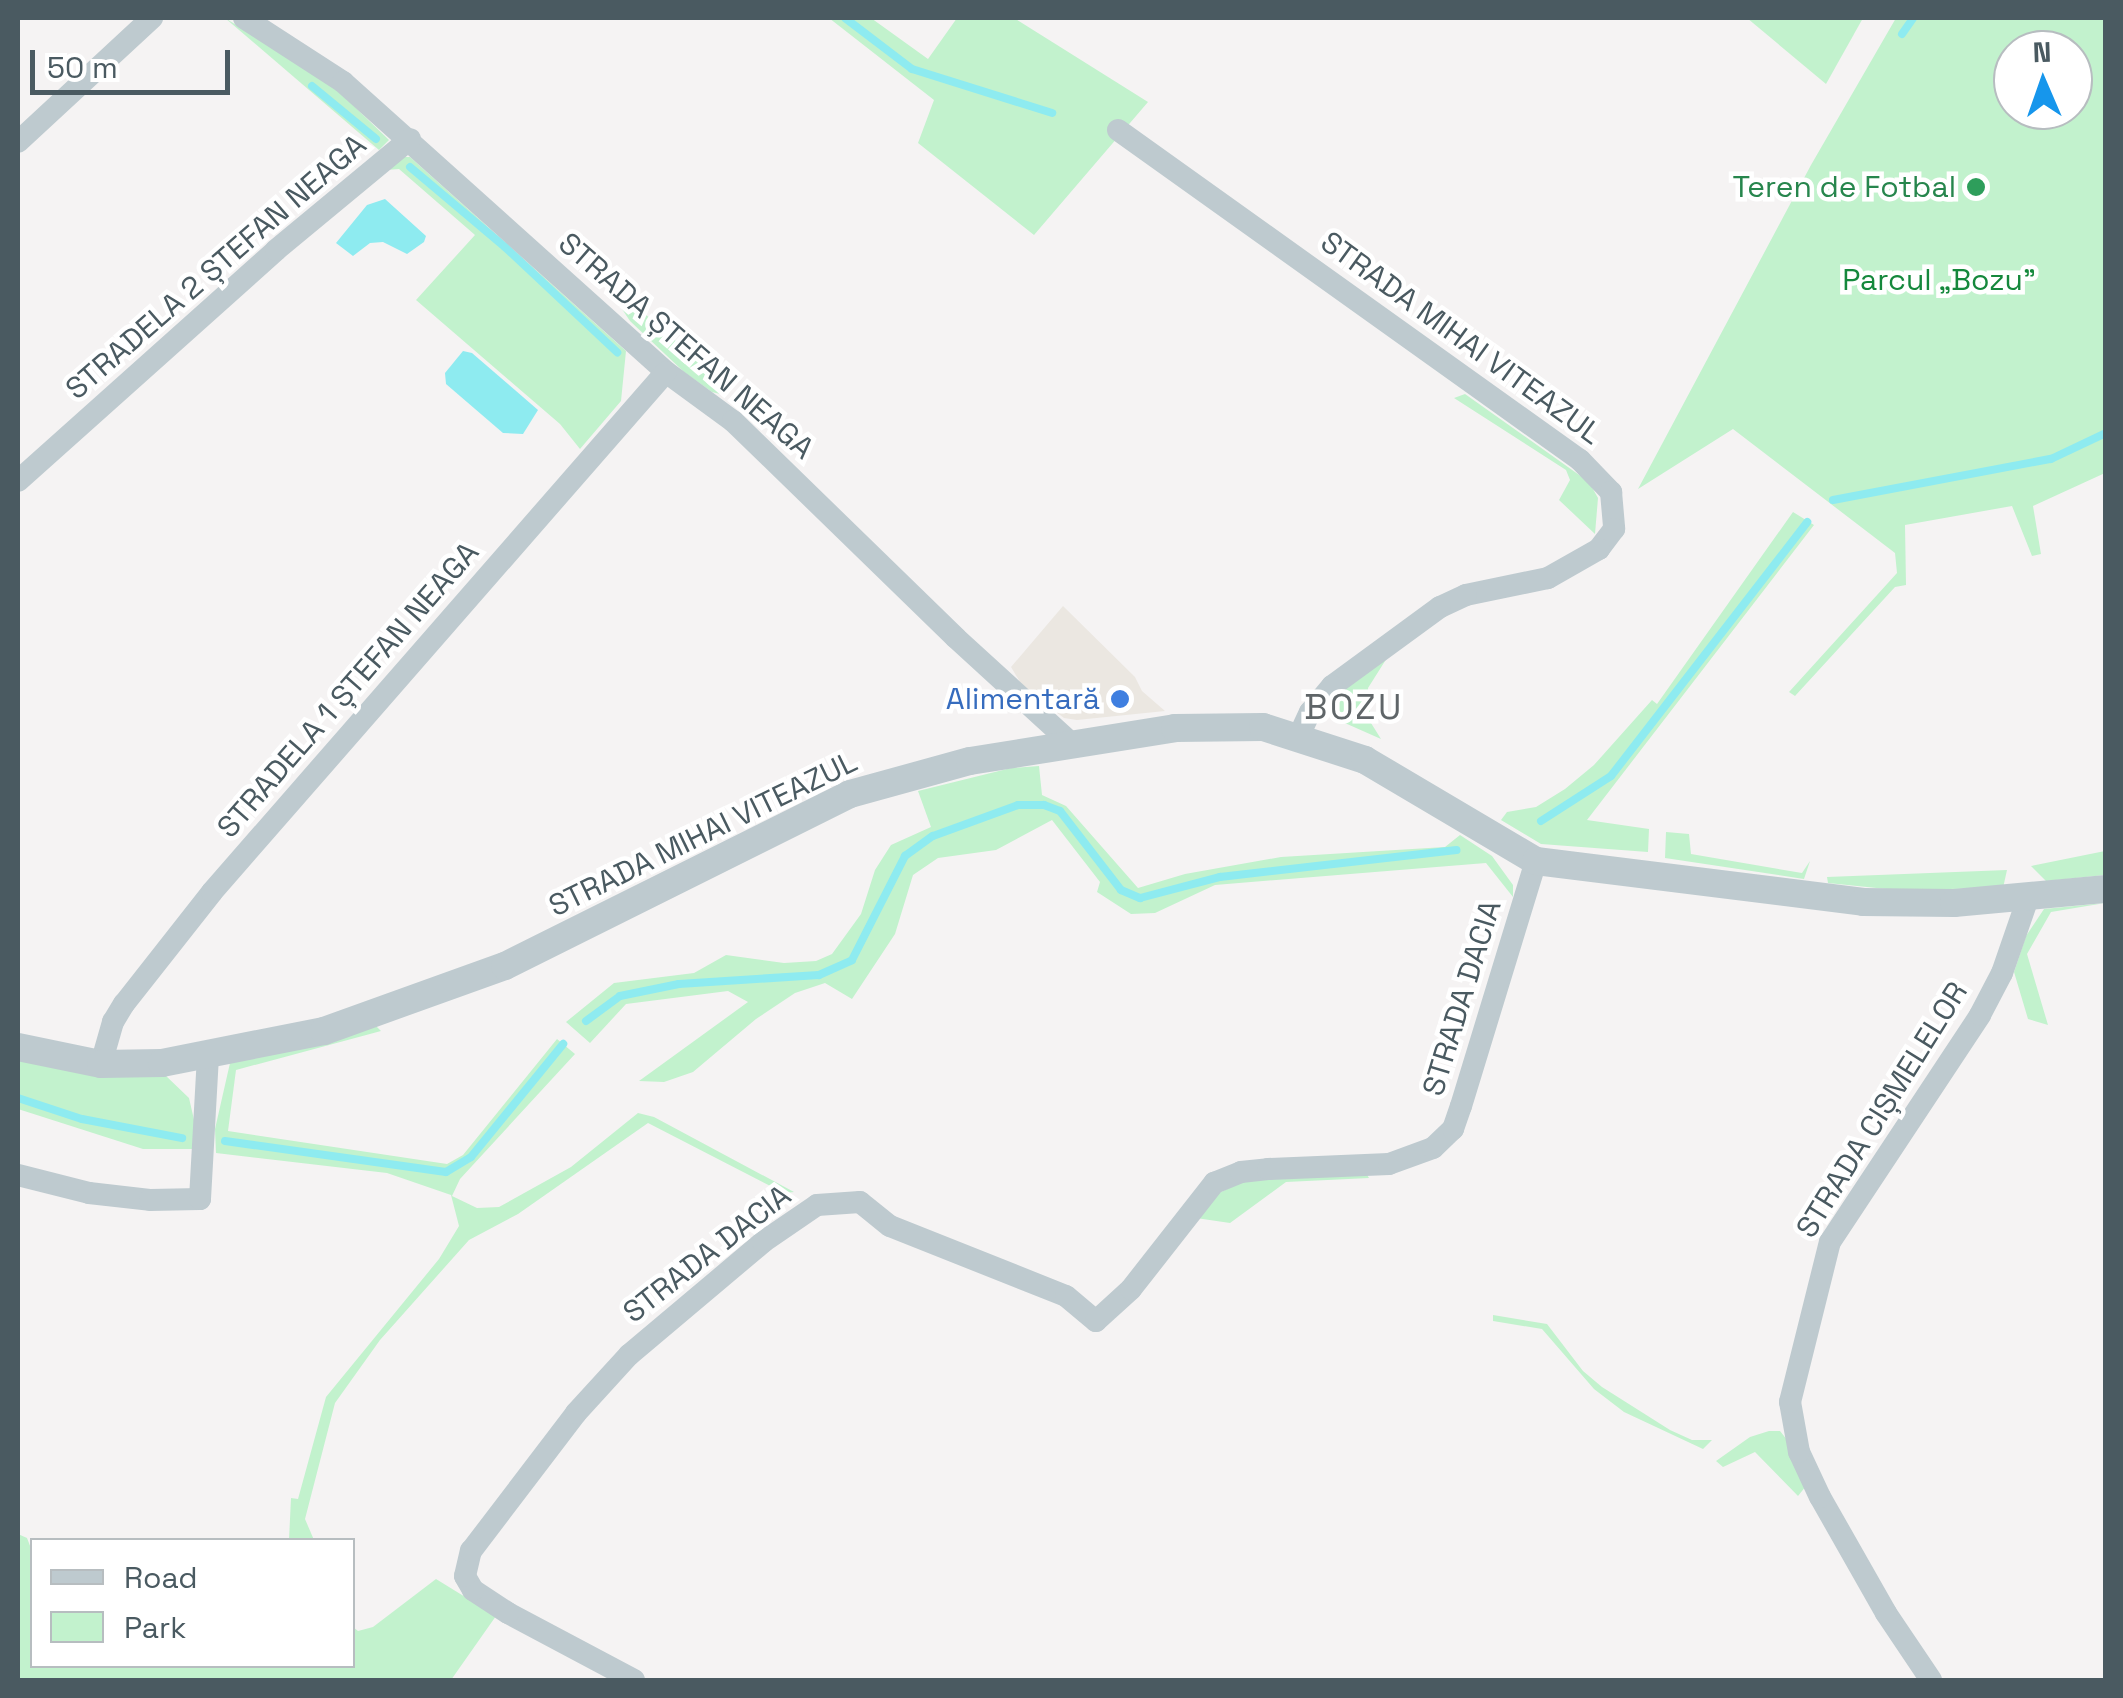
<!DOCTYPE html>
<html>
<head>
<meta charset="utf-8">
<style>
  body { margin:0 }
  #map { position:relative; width:2123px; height:1698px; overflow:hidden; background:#f5f3f3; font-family:"Space Grotesk",sans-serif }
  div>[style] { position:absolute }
  .commercial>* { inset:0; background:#ebe7e1 }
  .green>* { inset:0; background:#c2f2cd }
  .water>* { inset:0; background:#8eebf0 }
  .stream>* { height:8px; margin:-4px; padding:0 4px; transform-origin:4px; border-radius:4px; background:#8eebf0 }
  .minor>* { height:22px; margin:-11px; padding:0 11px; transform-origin:11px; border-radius:11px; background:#becacf }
  .tertiary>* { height:28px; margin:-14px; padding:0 14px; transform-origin:14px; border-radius:14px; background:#becacf }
  .dots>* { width:28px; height:28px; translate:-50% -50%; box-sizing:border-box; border:5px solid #fff; border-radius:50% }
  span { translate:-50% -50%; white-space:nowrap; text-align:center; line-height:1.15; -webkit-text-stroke:9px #fff; paint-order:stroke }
  .leisure-label { font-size:30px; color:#27864d }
  .right { translate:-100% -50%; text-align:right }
  .street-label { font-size:30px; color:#4a5a61 }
  .park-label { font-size:30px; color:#15883c }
  .shop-label { font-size:30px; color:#366cbe }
  .quarter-label { font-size:35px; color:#5f6568; letter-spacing:2.5px }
  .frame { position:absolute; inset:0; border:20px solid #4a5a61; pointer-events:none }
  .legend { position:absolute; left:30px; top:1538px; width:325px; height:130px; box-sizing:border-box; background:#fff; border:2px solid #b7bdc0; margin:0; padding:12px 18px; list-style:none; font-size:30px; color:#4a5a61 }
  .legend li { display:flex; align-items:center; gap:20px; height:50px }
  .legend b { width:50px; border:2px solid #b7bdc0 }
  .north { position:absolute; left:1993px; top:30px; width:100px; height:100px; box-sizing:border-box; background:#fff; border:2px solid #b7bdc0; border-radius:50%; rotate:358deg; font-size:28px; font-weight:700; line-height:40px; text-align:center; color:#4a5a61 }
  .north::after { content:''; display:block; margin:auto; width:35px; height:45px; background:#1696ec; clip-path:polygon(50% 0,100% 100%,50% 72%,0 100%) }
  .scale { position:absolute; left:30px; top:50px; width:200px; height:45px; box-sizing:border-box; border:5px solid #4a5a61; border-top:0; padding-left:12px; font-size:30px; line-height:35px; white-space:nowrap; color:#4a5a61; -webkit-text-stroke:8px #fff; paint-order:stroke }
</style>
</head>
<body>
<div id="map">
  <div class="commercial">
    <div style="clip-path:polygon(1063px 606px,1135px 677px,1142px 691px,1165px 711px,1077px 720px,1064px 718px,1023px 687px,1011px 667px)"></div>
  </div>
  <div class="green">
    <div style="clip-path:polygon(225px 18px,331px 84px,389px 140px,379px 150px)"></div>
    <div style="clip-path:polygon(829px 18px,871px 18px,928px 59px,957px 18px,1014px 18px,1148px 102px,1034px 235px,918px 143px,934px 100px)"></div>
    <div style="clip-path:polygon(1747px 18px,1863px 18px,1826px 84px)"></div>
    <div style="clip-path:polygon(evenodd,1896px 18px,2105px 18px,2105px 473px,2033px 506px,2041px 554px,2032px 556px,2012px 506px,1905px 525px,1906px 585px,1895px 587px,1795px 696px,1789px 692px,1897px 573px,1895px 553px,1733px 429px,1638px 489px,1811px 165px,1896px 18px,2013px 50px,2073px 50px,2073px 110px,2013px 110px,2013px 50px)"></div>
    <div style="clip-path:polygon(403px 157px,410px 157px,626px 351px,621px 401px,580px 449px,560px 424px,416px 300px,475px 235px,399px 169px,386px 170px)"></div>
    <div style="clip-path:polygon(614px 280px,627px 298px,729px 388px,724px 395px,712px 392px,684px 372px,630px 321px,620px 306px)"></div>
    <div style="clip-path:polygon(1465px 394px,1589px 482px,1598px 498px,1595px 534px,1559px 500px,1570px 480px,1566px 470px,1454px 398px)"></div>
    <div style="clip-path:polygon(1793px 512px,1814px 525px,1587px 820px,1649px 829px,1648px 852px,1541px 844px,1501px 820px,1507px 812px,1536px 807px,1565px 789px,1594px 765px,1652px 700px,1657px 704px)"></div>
    <div style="clip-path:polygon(1392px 650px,1368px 688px,1371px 723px,1381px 739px,1329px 716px,1327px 706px,1332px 698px)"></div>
    <div style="clip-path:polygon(1039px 766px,1042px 795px,1066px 806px,1138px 888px,1185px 874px,1281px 857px,1445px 847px,1460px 835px,1492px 856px,1513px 885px,1513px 897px,1486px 863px,1215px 885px,1155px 913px,1131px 914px,1097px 892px,1100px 882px,1052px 820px,996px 850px,938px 858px,913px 875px,895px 934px,852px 999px,825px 983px,795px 993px,756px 1019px,693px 1072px,664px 1082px,639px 1081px,748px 1002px,728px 991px,626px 1004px,590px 1043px,566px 1022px,614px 983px,694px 973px,726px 955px,784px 963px,816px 961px,832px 954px,861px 914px,875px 870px,891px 845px,931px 827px,918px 791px,1011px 768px)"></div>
    <div style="clip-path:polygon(1666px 832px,1689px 834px,1691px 854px,1802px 873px,1810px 861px,1804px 879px,1665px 858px)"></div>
    <div style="clip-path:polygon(2105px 851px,2105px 875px,2046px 881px,2031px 866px)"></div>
    <div style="clip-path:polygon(2007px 870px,2003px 888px,1896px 890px,1828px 883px,1827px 877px)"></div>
    <div style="clip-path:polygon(2105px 903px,2051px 912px,2027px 954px,2048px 1025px,2028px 1019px,2014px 972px,2026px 936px,2044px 909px)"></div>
    <div style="clip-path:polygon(375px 1025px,381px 1031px,236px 1070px,228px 1131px,447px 1164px,463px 1155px,557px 1039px,575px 1054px,460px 1179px,452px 1196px,477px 1208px,499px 1207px,571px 1167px,638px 1113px,654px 1117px,794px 1192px,784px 1193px,648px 1123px,518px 1214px,469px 1240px,380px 1340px,335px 1403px,305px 1519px,314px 1540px,289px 1540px,291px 1498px,298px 1499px,326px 1397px,439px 1259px,459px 1226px,451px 1195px,387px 1173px,216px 1153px,215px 1129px,230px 1063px)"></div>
    <div style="clip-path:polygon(18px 1058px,92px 1075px,164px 1074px,189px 1098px,195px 1124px,193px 1149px,143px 1149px,18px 1109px)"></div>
    <div style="clip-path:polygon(1366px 1173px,1369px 1178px,1286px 1182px,1230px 1223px,1196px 1218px,1213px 1196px,1247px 1179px)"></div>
    <div style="clip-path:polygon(1493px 1315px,1547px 1324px,1583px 1371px,1602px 1387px,1670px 1430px,1692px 1440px,1712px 1440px,1703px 1449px,1624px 1412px,1594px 1389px,1542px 1329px,1493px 1321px)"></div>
    <div style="clip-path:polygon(1769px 1431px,1780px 1431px,1788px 1441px,1806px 1486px,1798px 1496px,1755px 1452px,1723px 1467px,1716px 1461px,1750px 1437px)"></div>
    <div style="clip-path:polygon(18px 1534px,27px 1538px,32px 1551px,32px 1666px,352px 1666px,353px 1627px,358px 1631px,373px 1627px,436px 1579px,496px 1616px,451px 1680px,18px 1680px)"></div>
  </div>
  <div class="water">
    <div style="clip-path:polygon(385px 199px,426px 236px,424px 242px,407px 254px,383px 242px,370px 243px,353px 256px,336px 243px,367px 205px)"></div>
    <div style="clip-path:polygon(463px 351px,472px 353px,538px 410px,523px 434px,503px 433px,446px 384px,445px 373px)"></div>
  </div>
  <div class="stream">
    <div style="left:845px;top:18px;width:84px;rotate:37.3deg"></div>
    <div style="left:912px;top:69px;width:147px;rotate:17.4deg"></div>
    <div style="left:1902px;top:34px;width:19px;rotate:-55deg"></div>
    <div style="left:312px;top:86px;width:83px;rotate:39.6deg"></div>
    <div style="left:410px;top:167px;width:124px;rotate:40.1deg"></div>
    <div style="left:505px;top:247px;width:154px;rotate:43.2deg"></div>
    <div style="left:1833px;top:500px;width:222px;rotate:-10.7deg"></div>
    <div style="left:2051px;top:459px;width:61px;rotate:-25.3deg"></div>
    <div style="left:1541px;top:821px;width:83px;rotate:-32.7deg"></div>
    <div style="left:1611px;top:776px;width:321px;rotate:-52.3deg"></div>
    <div style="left:586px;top:1021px;width:42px;rotate:-36.3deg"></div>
    <div style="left:620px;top:996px;width:60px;rotate:-11.5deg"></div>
    <div style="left:679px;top:984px;width:140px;rotate:-3.7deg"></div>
    <div style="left:819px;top:975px;width:36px;rotate:-24deg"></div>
    <div style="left:852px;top:960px;width:117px;rotate:-63deg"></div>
    <div style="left:905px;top:856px;width:34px;rotate:-36deg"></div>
    <div style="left:933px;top:836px;width:90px;rotate:-20deg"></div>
    <div style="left:1018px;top:805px;width:26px"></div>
    <div style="left:1044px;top:805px;width:17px;rotate:21deg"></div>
    <div style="left:1060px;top:811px;width:100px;rotate:52.3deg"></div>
    <div style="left:1121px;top:890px;width:21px;rotate:23deg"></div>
    <div style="left:1140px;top:898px;width:83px;rotate:-14.7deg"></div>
    <div style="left:1220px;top:877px;width:238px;rotate:-6.5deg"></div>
    <div style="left:18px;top:1098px;width:67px;rotate:18.2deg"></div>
    <div style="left:82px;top:1119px;width:102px;rotate:10.8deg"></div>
    <div style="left:225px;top:1141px;width:223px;rotate:8deg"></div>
    <div style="left:446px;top:1172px;width:29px;rotate:-31deg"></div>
    <div style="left:471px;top:1157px;width:146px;rotate:-50.8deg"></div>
  </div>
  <div class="minor">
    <div style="left:244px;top:18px;width:118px;rotate:32.9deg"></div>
    <div style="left:343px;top:82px;width:434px;rotate:41.9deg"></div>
    <div style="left:666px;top:372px;width:83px;rotate:36.2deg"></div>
    <div style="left:733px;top:421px;width:311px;rotate:44.2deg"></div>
    <div style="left:956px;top:638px;width:154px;rotate:42.4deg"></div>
    <div style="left:1118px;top:130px;width:568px;rotate:35.54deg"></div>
    <div style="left:1580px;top:460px;width:45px;rotate:45.9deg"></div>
    <div style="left:1611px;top:492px;width:37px;rotate:85deg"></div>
    <div style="left:1614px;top:529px;width:25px;rotate:127deg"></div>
    <div style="left:1599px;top:549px;width:59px;rotate:150.4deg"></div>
    <div style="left:1548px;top:578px;width:84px;rotate:168.3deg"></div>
    <div style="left:1466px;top:595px;width:29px;rotate:155deg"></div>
    <div style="left:1440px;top:607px;width:134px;rotate:143.8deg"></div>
    <div style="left:1332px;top:686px;width:34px;rotate:130deg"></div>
    <div style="left:1310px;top:712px;width:26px;rotate:115deg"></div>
    <div style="left:18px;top:142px;width:183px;rotate:-42.8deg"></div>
    <div style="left:18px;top:481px;width:346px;rotate:-41.8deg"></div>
    <div style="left:276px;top:250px;width:174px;rotate:-39.6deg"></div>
    <div style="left:101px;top:1064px;width:44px;rotate:-74.1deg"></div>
    <div style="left:113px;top:1022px;width:21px;rotate:-59deg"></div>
    <div style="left:124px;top:1004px;width:142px;rotate:-51.8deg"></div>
    <div style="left:212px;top:892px;width:690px;rotate:-48.88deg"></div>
    <div style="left:18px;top:1175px;width:73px;rotate:14.2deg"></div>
    <div style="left:89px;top:1193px;width:61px;rotate:6.5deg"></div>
    <div style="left:150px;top:1200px;width:50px;rotate:-1.1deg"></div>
    <div style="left:200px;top:1199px;width:142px;rotate:-86.8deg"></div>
    <div style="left:634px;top:1680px;width:143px;rotate:-152deg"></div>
    <div style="left:508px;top:1613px;width:42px;rotate:-146.7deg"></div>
    <div style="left:473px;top:1590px;width:16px;rotate:-120deg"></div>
    <div style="left:465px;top:1576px;width:26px;rotate:-77deg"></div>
    <div style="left:471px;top:1551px;width:173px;rotate:-52.7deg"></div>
    <div style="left:576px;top:1413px;width:79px;rotate:-47.6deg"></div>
    <div style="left:629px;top:1355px;width:175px;rotate:-40.1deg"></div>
    <div style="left:763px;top:1242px;width:65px;rotate:-34.4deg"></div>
    <div style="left:817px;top:1205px;width:43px;rotate:-4deg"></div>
    <div style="left:860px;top:1202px;width:38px;rotate:39deg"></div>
    <div style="left:890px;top:1226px;width:189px;rotate:21.7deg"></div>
    <div style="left:1066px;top:1296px;width:39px;rotate:40deg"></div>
    <div style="left:1096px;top:1321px;width:47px;rotate:-42.4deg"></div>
    <div style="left:1131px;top:1289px;width:135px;rotate:-51.9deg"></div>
    <div style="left:1214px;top:1183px;width:29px;rotate:-22deg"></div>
    <div style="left:1241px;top:1172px;width:27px;rotate:-6deg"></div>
    <div style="left:1268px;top:1169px;width:121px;rotate:-2.4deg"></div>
    <div style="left:1389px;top:1164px;width:47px;rotate:-20deg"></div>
    <div style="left:1433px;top:1148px;width:28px;rotate:-44deg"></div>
    <div style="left:1453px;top:1129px;width:24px;rotate:-71deg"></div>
    <div style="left:1461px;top:1106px;width:256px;rotate:-73deg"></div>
    <div style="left:1931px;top:1680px;width:81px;rotate:-123.9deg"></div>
    <div style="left:1886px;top:1613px;width:133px;rotate:-119.6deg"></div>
    <div style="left:1820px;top:1497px;width:50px;rotate:-115deg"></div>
    <div style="left:1799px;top:1452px;width:51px;rotate:-100.2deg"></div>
    <div style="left:1790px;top:1402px;width:165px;rotate:-76deg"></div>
    <div style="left:1830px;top:1242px;width:272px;rotate:-56.5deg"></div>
    <div style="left:1980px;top:1015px;width:47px;rotate:-62.4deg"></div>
    <div style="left:2002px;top:973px;width:79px;rotate:-70.9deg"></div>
  </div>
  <div class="tertiary">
    <div style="left:18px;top:1047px;width:85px;rotate:11.6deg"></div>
    <div style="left:101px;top:1064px;width:61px;rotate:-0.9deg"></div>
    <div style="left:162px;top:1063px;width:165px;rotate:-11.2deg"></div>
    <div style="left:324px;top:1031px;width:192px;rotate:-19.8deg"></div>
    <div style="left:505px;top:966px;width:385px;rotate:-26.5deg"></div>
    <div style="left:850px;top:794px;width:124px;rotate:-15.4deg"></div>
    <div style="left:970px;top:761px;width:208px;rotate:-9.1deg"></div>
    <div style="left:1175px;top:728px;width:88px;rotate:-0.7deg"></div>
    <div style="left:1263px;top:727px;width:107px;rotate:17.9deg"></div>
    <div style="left:1365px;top:760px;width:199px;rotate:30.6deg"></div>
    <div style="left:1536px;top:861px;width:330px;rotate:7.1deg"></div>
    <div style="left:1863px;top:902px;width:91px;rotate:0.6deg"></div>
    <div style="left:1954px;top:903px;width:153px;rotate:-5.3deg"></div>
  </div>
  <div class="dots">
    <div style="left:1976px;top:187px;background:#2e9e5b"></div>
    <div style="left:1120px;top:699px;background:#3f7fe0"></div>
  </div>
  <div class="leisure-label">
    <span class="right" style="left:1956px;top:187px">Teren de Fotbal</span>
  </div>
  <div class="street-label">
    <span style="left:216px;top:267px;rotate:-41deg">STRADELA 2 ȘTEFAN NEAGA</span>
    <span style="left:1461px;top:338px;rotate:36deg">STRADA MIHAI VITEAZUL</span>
    <span style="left:686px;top:346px;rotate:41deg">STRADA ȘTEFAN NEAGA</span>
    <span style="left:348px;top:690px;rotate:-49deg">STRADELA 1 ȘTEFAN NEAGA</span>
    <span style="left:703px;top:834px;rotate:-26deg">STRADA MIHAI VITEAZUL</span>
    <span style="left:1462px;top:998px;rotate:-73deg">STRADA DACIA</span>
    <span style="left:1882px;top:1110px;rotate:-58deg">STRADA CIȘMELELOR</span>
    <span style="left:707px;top:1254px;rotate:-38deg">STRADA DACIA</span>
  </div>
  <div class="park-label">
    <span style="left:1939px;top:280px">Parcul „Bozu”</span>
  </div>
  <div class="shop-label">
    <span class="right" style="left:1100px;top:699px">Alimentară</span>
  </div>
  <div class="quarter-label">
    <span style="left:1354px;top:707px">BOZU</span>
  </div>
  <div class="frame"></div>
  <ul class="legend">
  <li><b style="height:12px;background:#becacf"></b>Road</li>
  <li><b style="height:28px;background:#c2f2cd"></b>Park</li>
  </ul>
  <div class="north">N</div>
  <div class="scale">50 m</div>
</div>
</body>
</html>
